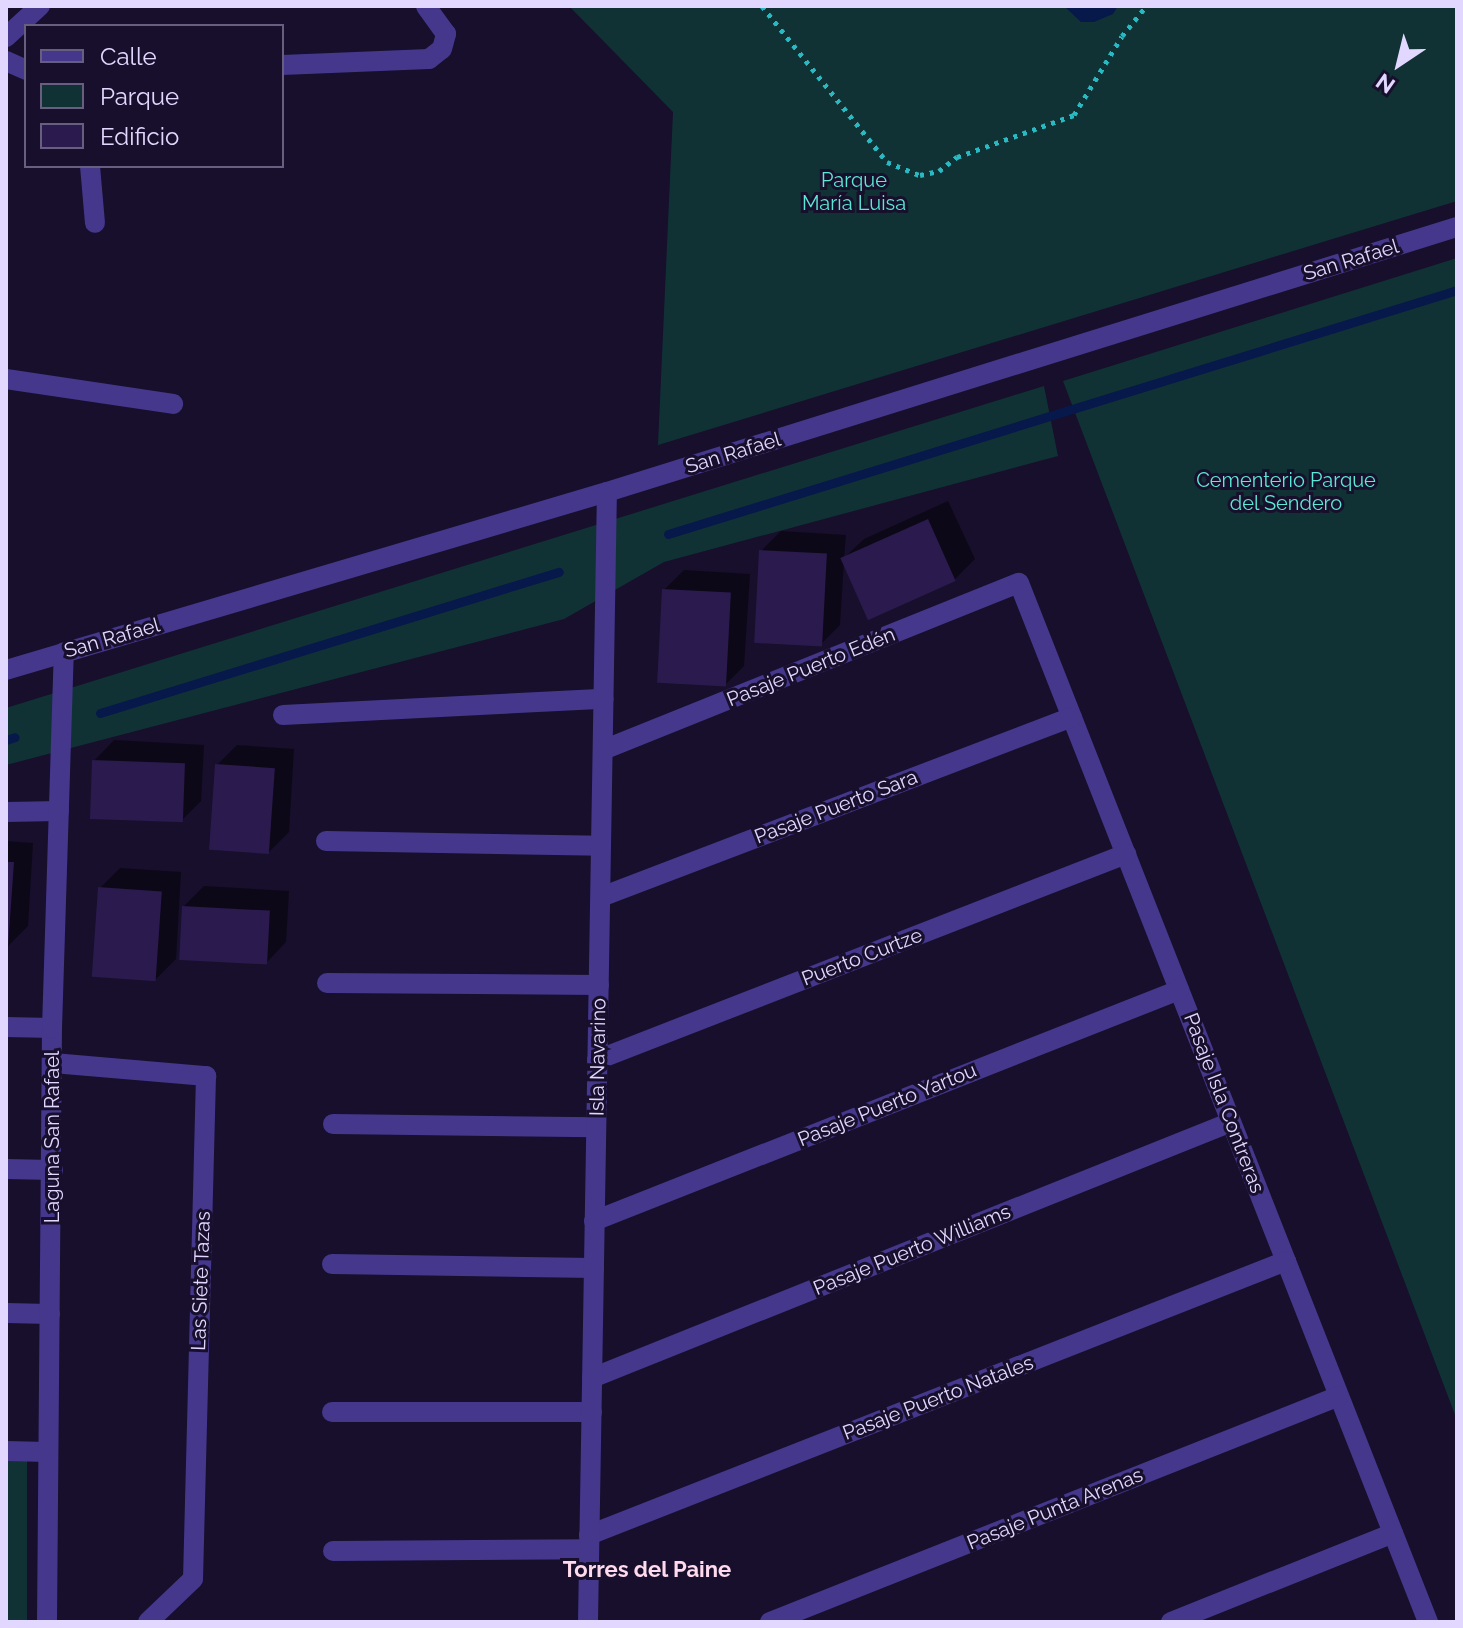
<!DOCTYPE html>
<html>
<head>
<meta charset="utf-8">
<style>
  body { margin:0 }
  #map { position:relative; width:1463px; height:1628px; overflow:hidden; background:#170f2b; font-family:Raleway,sans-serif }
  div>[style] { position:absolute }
  .green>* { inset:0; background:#113235; transform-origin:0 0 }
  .water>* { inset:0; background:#07184b }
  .shadow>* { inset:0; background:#0007 }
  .stream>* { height:9px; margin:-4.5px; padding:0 4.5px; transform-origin:4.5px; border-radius:4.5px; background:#07184b }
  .building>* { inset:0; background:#2a1a4d; transform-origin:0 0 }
  .path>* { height:5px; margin-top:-2.5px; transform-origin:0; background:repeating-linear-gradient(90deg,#28b9c3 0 4px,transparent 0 10px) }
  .minor>* { height:20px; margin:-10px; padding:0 10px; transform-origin:10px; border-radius:10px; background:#45378c }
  span { translate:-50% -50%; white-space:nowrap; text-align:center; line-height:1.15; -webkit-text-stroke:6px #170f2b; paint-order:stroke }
  .park-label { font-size:20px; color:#5ce8d6 }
  .street-label { font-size:20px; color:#e2d8ff }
  .neighbourhood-label { font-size:22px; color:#ffdaed; font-weight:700 }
  .frame { position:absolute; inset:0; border:8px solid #e2d8ff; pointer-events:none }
  .legend { position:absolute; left:24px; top:24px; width:260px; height:144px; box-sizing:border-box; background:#170f2b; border:2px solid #685f80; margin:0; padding:10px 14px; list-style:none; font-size:24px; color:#e2d8ff }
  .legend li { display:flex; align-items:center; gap:16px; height:40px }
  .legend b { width:40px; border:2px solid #685f80 }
  .north { position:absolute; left:1359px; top:24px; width:80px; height:80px; -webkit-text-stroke:6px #170f2b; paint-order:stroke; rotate:215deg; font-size:22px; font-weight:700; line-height:32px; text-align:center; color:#e2d8ff }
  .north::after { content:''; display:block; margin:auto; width:28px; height:36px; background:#e2d8ff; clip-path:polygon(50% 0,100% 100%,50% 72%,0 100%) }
</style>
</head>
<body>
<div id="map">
  <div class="green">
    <div style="clip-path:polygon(569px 6px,1457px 6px,1457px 201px,658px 445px,673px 112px)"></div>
    <div style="clip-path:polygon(1457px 258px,1457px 1420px,1063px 381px)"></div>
    <div style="clip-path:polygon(1044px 386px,1058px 456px,664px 562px,564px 619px,6px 765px,6px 708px)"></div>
    <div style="left:6px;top:1458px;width:21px;height:164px"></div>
  </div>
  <div class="water">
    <div style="clip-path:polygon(1064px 6px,1118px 6px,1113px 14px,1094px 22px,1081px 22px)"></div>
  </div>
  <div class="shadow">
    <div style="clip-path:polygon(948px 501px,975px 559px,955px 579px,871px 618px,844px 561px,840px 625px,820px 645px,761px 551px,781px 531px,846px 535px,844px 558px,864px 539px)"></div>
    <div style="clip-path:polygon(684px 570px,750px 574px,744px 666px,724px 686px,664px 590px)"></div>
    <div style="clip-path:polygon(114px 740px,204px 745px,201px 801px,181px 821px,94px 761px)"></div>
    <div style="clip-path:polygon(237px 745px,294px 749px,289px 832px,269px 852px,217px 765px)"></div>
    <div style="clip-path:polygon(6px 841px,33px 843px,28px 926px,8px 946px)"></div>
    <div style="clip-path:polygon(120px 868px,181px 872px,176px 959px,156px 979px,100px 888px)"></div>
    <div style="clip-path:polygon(204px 886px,289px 891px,286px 942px,266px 963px,184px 906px)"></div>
  </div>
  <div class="stream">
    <div style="left:668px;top:534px;width:826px;rotate:-17.18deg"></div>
    <div style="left:100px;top:713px;width:480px;rotate:-17.1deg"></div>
    <div style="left:6px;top:740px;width:9px;rotate:-18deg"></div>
  </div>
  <div class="building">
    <div style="left:928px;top:519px;width:68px;height:96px;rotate:66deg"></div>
    <div style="left:759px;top:550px;width:68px;height:93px;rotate:3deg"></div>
    <div style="left:662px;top:589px;width:69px;height:94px;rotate:3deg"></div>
    <div style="left:92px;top:760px;width:93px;height:59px;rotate:2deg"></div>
    <div style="left:215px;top:764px;width:60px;height:86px;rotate:4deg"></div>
    <div style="clip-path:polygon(6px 862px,14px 862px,8px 947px,6px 946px)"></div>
    <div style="left:98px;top:887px;width:64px;height:90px;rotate:4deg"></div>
    <div style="left:182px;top:906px;width:88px;height:54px;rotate:3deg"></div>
  </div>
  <div class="path">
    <div style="left:762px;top:6px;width:200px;rotate:51.3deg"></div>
    <div style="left:887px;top:162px;width:35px;rotate:22deg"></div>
    <div style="left:920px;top:175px;width:19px;rotate:-12deg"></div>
    <div style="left:939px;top:171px;width:23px;rotate:-38deg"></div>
    <div style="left:957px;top:157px;width:124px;rotate:-19.7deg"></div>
    <div style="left:1074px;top:115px;width:92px;rotate:-58.7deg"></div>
    <div style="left:1122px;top:36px;width:38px;rotate:-51deg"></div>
  </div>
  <div class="minor">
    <div style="left:6px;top:37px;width:46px;rotate:-42.4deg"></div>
    <div style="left:6px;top:61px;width:22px;rotate:24deg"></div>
    <div style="left:282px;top:65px;width:147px;rotate:-2.3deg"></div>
    <div style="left:429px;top:59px;width:16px;rotate:-38deg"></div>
    <div style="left:442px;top:49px;width:16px;rotate:-75deg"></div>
    <div style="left:446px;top:34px;width:34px;rotate:-126deg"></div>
    <div style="left:90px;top:166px;width:57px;rotate:85deg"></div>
    <div style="left:6px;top:379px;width:169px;rotate:8.5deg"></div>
    <div style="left:6px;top:670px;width:627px;rotate:-16.5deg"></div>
    <div style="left:607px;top:492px;width:890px;rotate:-17.32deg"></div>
    <div style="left:283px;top:715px;width:321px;rotate:-2.9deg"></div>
    <div style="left:603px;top:750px;width:448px;rotate:-21.9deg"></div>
    <div style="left:1019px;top:583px;width:1117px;rotate:68.51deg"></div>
    <div style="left:6px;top:812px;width:53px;rotate:-1.1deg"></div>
    <div style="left:326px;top:841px;width:275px;rotate:1deg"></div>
    <div style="left:601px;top:897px;width:504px;rotate:-20.92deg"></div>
    <div style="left:327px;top:983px;width:272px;rotate:0.4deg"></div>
    <div style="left:6px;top:1027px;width:46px;rotate:1.2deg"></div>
    <div style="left:597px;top:1060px;width:568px;rotate:-21.28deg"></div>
    <div style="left:53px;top:1063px;width:154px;rotate:4.9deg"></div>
    <div style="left:206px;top:1076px;width:503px;rotate:91.48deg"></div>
    <div style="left:193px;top:1579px;width:62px;rotate:136.3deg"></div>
    <div style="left:333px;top:1124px;width:263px;rotate:0.7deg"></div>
    <div style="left:6px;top:1169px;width:47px;rotate:1.2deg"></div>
    <div style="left:594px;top:1221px;width:629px;rotate:-21.55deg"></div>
    <div style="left:332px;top:1264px;width:262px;rotate:0.9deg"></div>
    <div style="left:6px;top:1313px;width:44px;rotate:1.3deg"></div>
    <div style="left:592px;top:1378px;width:688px;rotate:-21.83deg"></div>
    <div style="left:332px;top:1412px;width:260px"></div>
    <div style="left:6px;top:1451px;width:42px;rotate:1.4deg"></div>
    <div style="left:589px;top:1535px;width:749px;rotate:-21.46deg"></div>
    <div style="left:333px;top:1551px;width:256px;rotate:-0.4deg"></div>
    <div style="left:47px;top:1622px;width:594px;rotate:-89.52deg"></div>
    <div style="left:52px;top:1028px;width:376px;rotate:-88.2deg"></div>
    <div style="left:588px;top:1622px;width:1130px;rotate:-89.04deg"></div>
    <div style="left:770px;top:1622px;width:612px;rotate:-21.66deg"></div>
    <div style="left:1171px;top:1622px;width:239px;rotate:-21.8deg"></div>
  </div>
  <div class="park-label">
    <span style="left:854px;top:192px">Parque<br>María Luisa</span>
    <span style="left:1286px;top:492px">Cementerio Parque<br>del Sendero</span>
  </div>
  <div class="street-label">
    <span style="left:1351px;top:260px;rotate:-17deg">San Rafael</span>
    <span style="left:733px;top:453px;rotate:-17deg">San Rafael</span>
    <span style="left:112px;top:638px;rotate:-16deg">San Rafael</span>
    <span style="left:811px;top:667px;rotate:-22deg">Pasaje Puerto Edén</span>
    <span style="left:836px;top:807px;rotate:-21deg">Pasaje Puerto Sara</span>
    <span style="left:862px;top:957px;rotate:-21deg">Puerto Curtze</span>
    <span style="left:598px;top:1057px;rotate:-89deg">Isla Navarino</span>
    <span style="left:1224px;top:1103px;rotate:69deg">Pasaje Isla Contreras</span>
    <span style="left:887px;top:1105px;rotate:-22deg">Pasaje Puerto Yartou</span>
    <span style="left:52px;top:1137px;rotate:-90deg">Laguna San Rafael</span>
    <span style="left:912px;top:1250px;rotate:-22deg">Pasaje Puerto Williams</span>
    <span style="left:201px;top:1281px;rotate:-88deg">Las Siete Tazas</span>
    <span style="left:938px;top:1398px;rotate:-21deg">Pasaje Puerto Natales</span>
    <span style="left:1055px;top:1509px;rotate:-22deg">Pasaje Punta Arenas</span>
  </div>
  <div class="neighbourhood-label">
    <span style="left:647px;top:1570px">Torres del Paine</span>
  </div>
  <div class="frame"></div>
  <ul class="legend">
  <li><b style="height:10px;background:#45378c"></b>Calle</li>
  <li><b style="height:22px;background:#113235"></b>Parque</li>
  <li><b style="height:22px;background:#2a1a4d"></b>Edificio</li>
  </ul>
  <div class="north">N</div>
</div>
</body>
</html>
